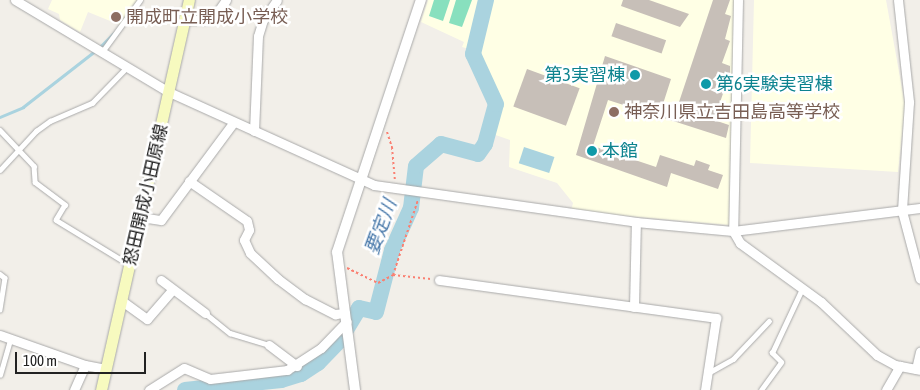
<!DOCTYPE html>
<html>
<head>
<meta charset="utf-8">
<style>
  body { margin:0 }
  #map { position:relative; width:920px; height:390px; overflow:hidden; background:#f2efe9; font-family:"Asap Condensed","Noto Sans JP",sans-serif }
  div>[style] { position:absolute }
  .education>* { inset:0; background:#ffffe5 }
  .pitch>* { inset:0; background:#88e0be }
  .water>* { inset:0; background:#aad3df; transform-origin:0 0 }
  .stream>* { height:2.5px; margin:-1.25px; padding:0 1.25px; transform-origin:1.25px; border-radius:1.25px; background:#aad3df }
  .river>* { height:16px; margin:-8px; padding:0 8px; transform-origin:8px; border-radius:8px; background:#aad3df }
  .building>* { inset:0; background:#c7bfb8; transform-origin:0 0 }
  .path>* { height:2px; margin-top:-1px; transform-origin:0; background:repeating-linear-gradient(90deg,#fa8072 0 2.5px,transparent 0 5px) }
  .roads { filter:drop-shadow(0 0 1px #a9a9a9) drop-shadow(0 0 1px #a9a9a9) }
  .service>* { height:4.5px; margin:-2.25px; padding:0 2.25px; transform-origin:2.25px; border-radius:2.25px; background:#fff }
  .minor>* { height:9px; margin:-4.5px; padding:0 4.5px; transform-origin:4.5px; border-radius:4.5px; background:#fff }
  .tertiary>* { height:10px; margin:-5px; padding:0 5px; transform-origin:5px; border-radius:5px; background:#fff }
  .secondary>* { height:11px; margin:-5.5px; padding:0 5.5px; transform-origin:5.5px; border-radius:5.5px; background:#f7fabf }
  .dots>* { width:14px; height:14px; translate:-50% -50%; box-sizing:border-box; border:2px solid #fff; border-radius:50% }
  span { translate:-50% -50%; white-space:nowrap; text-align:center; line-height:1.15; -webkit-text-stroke:5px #fff; paint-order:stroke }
  .education-label { font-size:18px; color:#785e54 }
  .left { translate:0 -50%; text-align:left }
  .culture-label { font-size:18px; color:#0d838f }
  .right { translate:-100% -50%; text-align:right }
  .street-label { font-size:18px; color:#222 }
  .water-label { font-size:19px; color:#4a7aab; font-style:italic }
  .scale { position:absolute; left:15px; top:352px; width:131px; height:22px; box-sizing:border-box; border:2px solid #222; border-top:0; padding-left:6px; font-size:15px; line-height:18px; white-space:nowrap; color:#222; -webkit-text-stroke:4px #fff; paint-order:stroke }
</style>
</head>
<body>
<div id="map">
  <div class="education">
    <div style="clip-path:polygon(52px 0,143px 0,125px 27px,88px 12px,80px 32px,60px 20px,59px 14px,48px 9px)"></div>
    <div style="clip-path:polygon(428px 0,736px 0,729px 225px,571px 211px,573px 203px,557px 183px,509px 167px,510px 140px,487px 132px,494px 108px,469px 49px,462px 47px,464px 42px,421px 22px)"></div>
    <div style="clip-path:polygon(754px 0,886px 0,905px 105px,898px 172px,750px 163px)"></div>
  </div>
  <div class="pitch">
    <div style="clip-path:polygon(434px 0,450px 0,443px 21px,429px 16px)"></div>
    <div style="clip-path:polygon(456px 0,472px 0,462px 27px,449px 23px)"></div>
  </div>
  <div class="water">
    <div style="left:524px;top:147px;width:32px;height:17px;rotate:18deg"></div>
  </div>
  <div class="stream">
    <div style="left:99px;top:48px;width:20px;rotate:-45deg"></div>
    <div style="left:0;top:117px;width:25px;rotate:-23deg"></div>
    <div style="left:23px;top:107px;width:91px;rotate:-37.9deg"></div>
  </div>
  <div class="river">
    <div style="left:185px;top:390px;width:97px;rotate:-5.9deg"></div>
    <div style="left:281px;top:380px;width:21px;rotate:-17deg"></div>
    <div style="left:301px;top:374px;width:20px;rotate:-33deg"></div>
    <div style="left:318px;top:363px;width:32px;rotate:-46deg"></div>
    <div style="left:340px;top:340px;width:37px;rotate:-59deg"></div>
    <div style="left:359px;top:308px;width:17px;rotate:13deg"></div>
    <div style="left:376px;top:312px;width:64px;rotate:-75.5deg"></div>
    <div style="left:392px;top:250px;width:46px;rotate:-65.7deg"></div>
    <div style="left:411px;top:208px;width:42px;rotate:-83.2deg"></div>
    <div style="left:416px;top:166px;width:33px;rotate:-41deg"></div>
    <div style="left:441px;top:144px;width:38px;rotate:15deg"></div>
    <div style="left:478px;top:154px;width:12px;rotate:-55deg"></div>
    <div style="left:485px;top:144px;width:41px;rotate:-74.6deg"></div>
    <div style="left:496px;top:104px;width:55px;rotate:-114.7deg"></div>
    <div style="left:473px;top:54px;width:56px;rotate:-76.5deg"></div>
  </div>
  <div class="building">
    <div style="clip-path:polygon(623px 0,649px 0,689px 14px,680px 27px,621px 6px)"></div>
    <div style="clip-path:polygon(713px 0,730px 0,725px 14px,731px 16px,725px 39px,730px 41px,722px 63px,730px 66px,730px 73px,714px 120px,729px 125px,726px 138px,608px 100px,593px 146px,656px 167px,660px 155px,694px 166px,696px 160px,710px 165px,708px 170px,723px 175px,718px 189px,671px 173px,667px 187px,576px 155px,605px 56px,671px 79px,663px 104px,677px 108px)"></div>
    <div style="left:616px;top:23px;width:53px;height:14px;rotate:19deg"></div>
    <div style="left:527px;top:69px;width:56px;height:40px;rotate:20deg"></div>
  </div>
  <div class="path">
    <div style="left:387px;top:132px;width:16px;rotate:72deg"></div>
    <div style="left:392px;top:147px;width:34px;rotate:85deg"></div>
    <div style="left:347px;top:268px;width:34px;rotate:26deg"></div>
    <div style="left:378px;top:283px;width:17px;rotate:-28deg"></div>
    <div style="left:393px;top:275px;width:38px;rotate:6deg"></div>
    <div style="left:393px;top:275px;width:79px;rotate:-71.6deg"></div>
  </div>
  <div class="roads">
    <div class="service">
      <div style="left:102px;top:52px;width:64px;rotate:-53.8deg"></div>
      <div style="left:0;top:130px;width:50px;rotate:46.6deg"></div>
      <div style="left:34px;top:166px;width:16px;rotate:86deg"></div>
      <div style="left:35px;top:182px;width:38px;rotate:37deg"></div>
      <div style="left:65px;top:205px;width:17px;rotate:121deg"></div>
      <div style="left:56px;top:220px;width:84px;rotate:31.4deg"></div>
      <div style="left:0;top:170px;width:53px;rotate:-47.3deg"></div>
      <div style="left:36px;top:131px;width:17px;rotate:-36deg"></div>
      <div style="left:50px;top:121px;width:46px;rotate:-23.2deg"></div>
      <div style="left:92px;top:103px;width:49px;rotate:-45.8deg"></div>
      <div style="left:0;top:274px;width:6px;rotate:39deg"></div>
      <div style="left:5px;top:278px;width:32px;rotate:99deg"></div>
      <div style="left:205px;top:313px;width:32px;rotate:39deg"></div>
      <div style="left:230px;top:333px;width:41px;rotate:17.1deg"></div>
      <div style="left:708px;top:373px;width:29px;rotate:-29deg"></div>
      <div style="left:733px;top:359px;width:52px;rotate:-46.5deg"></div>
      <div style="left:0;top:375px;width:37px;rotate:-74deg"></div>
      <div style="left:761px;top:390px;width:34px;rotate:-54deg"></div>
      <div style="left:781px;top:362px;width:13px;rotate:-135deg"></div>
      <div style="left:772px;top:353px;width:71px;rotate:-64.9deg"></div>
    </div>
    <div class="minor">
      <div style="left:15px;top:0;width:179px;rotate:30.9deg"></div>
      <div style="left:169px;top:92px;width:225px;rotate:24.4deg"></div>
      <div style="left:374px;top:185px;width:265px;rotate:8deg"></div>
      <div style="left:636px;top:222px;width:97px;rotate:5.3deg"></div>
      <div style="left:733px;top:231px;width:188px;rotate:-7deg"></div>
      <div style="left:738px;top:0;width:231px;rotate:91.2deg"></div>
      <div style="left:733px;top:231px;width:14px;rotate:60deg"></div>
      <div style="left:740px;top:243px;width:100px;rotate:36.1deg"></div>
      <div style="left:821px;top:302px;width:77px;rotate:43.4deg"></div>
      <div style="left:877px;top:355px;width:21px;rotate:29deg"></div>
      <div style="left:895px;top:365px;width:25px;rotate:11deg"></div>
      <div style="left:898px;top:0;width:103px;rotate:83.8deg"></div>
      <div style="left:909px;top:102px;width:109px;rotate:93.7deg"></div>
      <div style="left:902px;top:211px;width:70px;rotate:75.2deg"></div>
      <div style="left:184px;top:20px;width:22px"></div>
      <div style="left:206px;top:20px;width:9px;rotate:-21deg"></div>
      <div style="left:214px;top:17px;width:21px;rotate:-55deg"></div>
      <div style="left:254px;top:131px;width:95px;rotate:-87.6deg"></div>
      <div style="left:258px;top:36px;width:17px;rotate:-73deg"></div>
      <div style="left:263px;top:20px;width:24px;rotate:-55deg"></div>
      <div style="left:189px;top:181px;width:70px;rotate:34.6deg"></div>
      <div style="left:247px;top:221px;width:9px;rotate:77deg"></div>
      <div style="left:249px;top:230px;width:11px;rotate:117deg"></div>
      <div style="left:244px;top:240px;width:14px;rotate:65deg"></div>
      <div style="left:250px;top:253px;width:38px;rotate:43deg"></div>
      <div style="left:278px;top:279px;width:34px;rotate:37deg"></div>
      <div style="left:305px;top:299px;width:34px;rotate:27deg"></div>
      <div style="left:335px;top:314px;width:10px;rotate:-6deg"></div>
      <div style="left:141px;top:217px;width:20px;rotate:9deg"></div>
      <div style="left:161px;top:220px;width:121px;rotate:-53.4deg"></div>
      <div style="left:161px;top:280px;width:55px;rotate:36.9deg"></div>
      <div style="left:439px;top:280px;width:280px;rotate:7.8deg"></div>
      <div style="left:716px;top:318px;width:73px;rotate:98.7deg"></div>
      <div style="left:122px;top:301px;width:31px;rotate:36deg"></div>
      <div style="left:147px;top:319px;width:38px;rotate:-49deg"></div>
      <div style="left:634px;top:307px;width:85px;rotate:-88.7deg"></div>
      <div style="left:0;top:335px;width:90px;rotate:19.4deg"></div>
      <div style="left:85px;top:365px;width:21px;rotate:11deg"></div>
      <div style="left:269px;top:345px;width:35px;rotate:37deg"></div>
      <div style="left:916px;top:369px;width:18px;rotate:-77deg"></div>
      <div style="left:74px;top:390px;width:27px;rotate:-66deg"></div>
      <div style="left:149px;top:390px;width:41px;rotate:-32.2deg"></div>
      <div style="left:184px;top:368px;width:28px;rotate:23deg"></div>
      <div style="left:210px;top:379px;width:78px;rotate:-6.7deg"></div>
      <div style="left:287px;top:370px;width:40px;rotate:-32.9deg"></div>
      <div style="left:321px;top:348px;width:37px;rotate:-46deg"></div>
      <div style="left:886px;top:390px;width:28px;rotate:-60deg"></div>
    </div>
    <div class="tertiary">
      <div style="left:355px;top:390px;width:139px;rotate:-97.4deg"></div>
      <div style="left:337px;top:252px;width:266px;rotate:-71.6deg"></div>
    </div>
    <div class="secondary">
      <div style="left:101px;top:390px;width:400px;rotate:-77.3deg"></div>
    </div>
  </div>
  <div class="dots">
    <div style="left:116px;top:17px;background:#8d6e63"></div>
    <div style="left:635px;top:75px;background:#0f9aa8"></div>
    <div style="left:706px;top:84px;background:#0f9aa8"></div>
    <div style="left:614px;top:112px;background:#8d6e63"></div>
    <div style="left:592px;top:151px;background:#0f9aa8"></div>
  </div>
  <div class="education-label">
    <span class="left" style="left:126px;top:17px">開成町立開成小学校</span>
    <span class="left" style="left:624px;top:112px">神奈川県立吉田島高等学校</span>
  </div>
  <div class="culture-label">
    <span class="right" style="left:625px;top:75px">第3実習棟</span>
    <span class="left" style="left:716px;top:84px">第6実験実習棟</span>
    <span class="left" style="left:602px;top:151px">本館</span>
  </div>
  <div class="street-label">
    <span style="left:146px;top:195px;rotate:-77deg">怒田開成小田原線</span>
  </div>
  <div class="water-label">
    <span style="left:381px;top:227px;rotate:-70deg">要定川</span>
  </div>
  <div class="scale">100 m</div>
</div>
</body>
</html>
